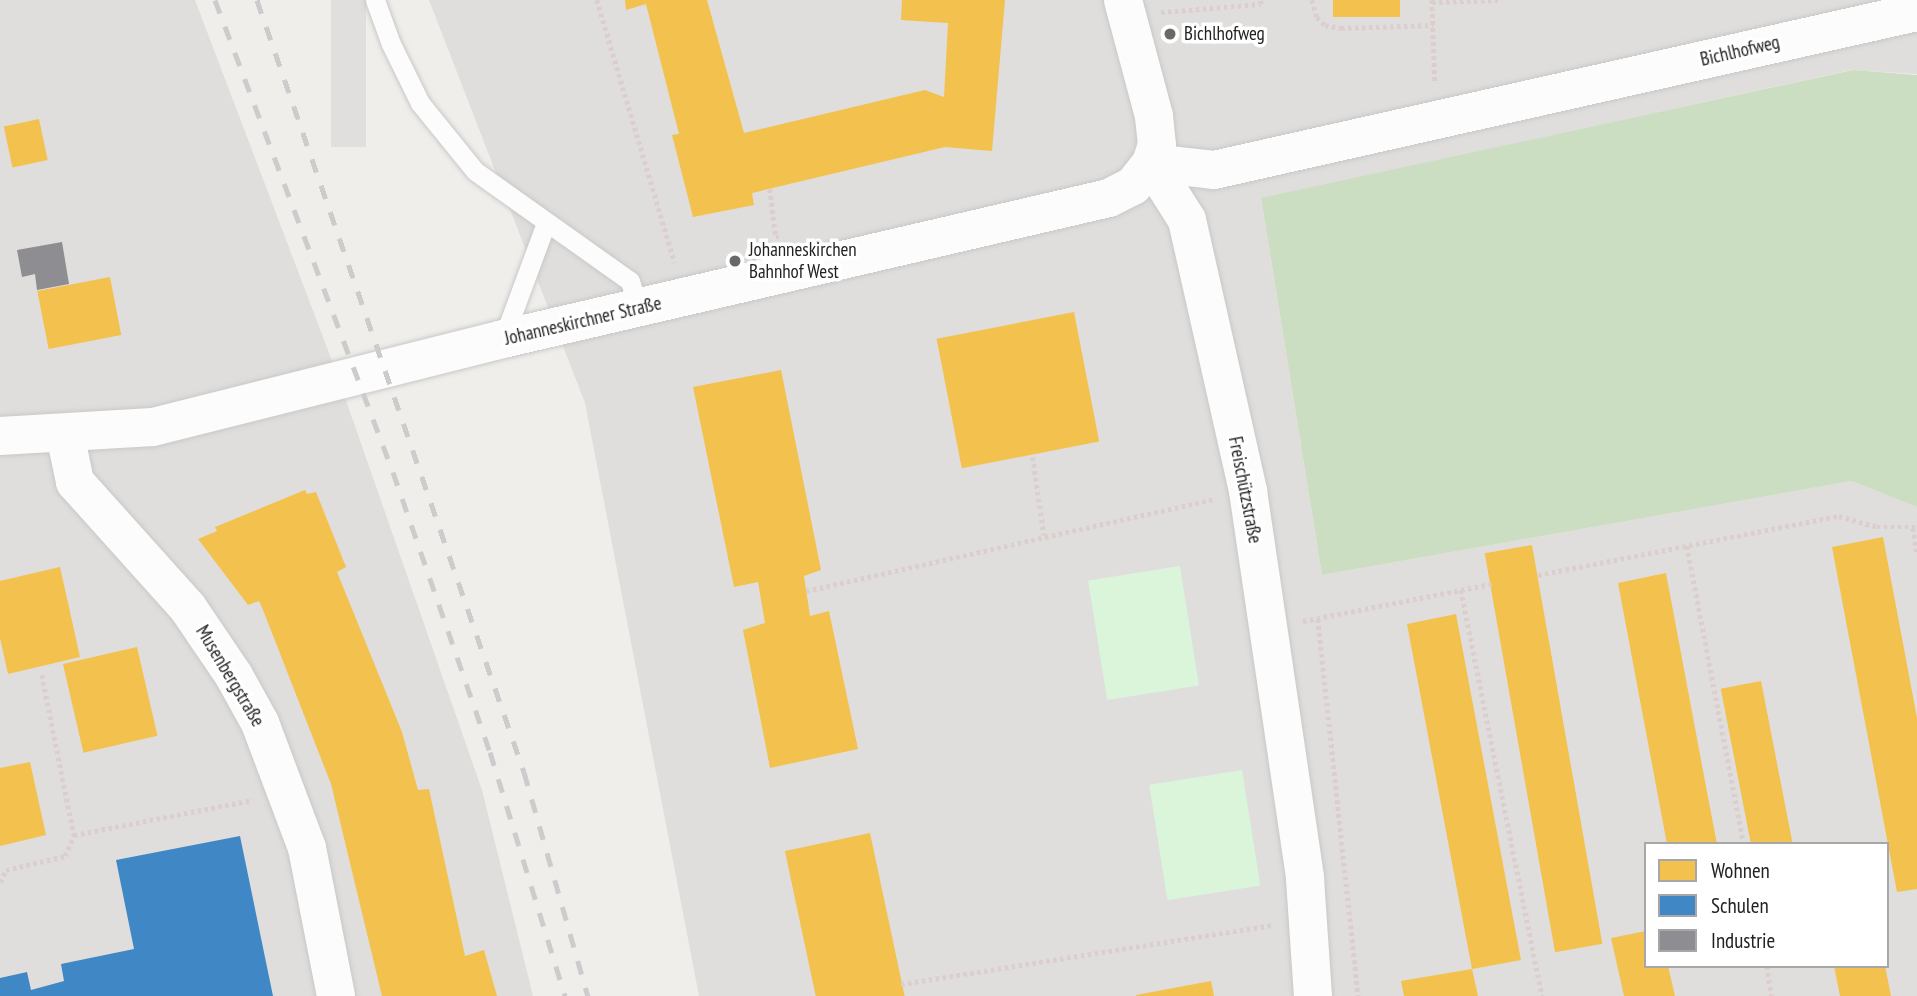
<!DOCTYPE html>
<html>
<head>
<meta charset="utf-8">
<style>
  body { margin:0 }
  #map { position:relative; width:1917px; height:996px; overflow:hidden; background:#f0eeeb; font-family:"PT Sans Narrow",sans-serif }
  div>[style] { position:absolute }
  .residential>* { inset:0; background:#dfdedc }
  .forest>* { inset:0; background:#cbdec1 }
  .park>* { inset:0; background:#daf5da; transform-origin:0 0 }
  .parking>* { inset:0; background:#e0dfde; transform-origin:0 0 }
  .homes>* { inset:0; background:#f2c14e; transform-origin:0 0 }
  .schools>* { inset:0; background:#3f88c5 }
  .industry>* { inset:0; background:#8d8d92 }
  .path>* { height:4.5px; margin-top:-2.25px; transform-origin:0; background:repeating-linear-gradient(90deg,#dccecd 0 3.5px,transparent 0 7px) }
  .roads { filter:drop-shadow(0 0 2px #c9c8c7) drop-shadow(0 0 2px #c9c8c7) }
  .service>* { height:19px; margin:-9.5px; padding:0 9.5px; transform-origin:9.5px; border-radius:9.5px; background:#fdfcfc }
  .minor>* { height:38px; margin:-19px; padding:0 19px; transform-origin:19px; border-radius:19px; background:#fdfcfc }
  .tertiary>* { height:38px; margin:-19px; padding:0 19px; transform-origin:19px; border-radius:19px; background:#fdfcfc }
  .rail>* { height:5px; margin-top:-2.5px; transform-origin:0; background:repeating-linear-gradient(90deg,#ccc 0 14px,transparent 0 28px) }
  .dots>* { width:19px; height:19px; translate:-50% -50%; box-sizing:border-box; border:4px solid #fff; border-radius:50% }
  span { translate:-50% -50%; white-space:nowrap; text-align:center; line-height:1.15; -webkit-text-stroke:7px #fff; paint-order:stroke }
  .poi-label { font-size:19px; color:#222 }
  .left { translate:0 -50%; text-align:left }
  .street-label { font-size:19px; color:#222 }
  .legend { position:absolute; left:1644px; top:842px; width:245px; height:126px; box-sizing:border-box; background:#fff; border:2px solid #a7a7a7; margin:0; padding:9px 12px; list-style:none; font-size:21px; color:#222 }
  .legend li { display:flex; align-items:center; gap:14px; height:35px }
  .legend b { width:35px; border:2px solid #a7a7a7 }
</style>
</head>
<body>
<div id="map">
  <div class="residential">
    <div style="clip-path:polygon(0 0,195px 0,334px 366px,482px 790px,533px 996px,0 996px)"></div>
    <div style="clip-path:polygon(evenodd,429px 0,1917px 0,1917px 74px,1851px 70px,1261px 199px,1322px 575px,1852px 481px,1917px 507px,1917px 996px,699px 996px,585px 403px,429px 0,1646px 844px,1887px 844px,1887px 966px,1646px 966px,1646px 844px)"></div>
  </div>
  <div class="forest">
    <div style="clip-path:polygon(1853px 70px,1917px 75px,1917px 507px,1852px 481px,1322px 575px,1261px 198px)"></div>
  </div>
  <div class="park">
    <div style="left:1180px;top:566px;width:121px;height:93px;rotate:81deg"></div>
    <div style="left:1242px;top:770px;width:117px;height:94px;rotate:81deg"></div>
  </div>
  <div class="parking">
    <div style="left:331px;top:0;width:35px;height:147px"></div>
  </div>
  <div class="homes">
    <div style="clip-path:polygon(625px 0,707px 0,744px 133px,925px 90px,944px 97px,948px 23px,901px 20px,902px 0,1005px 0,992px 151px,945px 147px,752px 193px,754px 205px,693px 217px,672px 135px,679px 134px,646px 4px,626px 10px)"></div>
    <div style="left:1333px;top:0;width:67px;height:17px"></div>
    <div style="left:39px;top:119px;width:42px;height:36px;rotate:78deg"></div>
    <div style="left:110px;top:277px;width:59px;height:74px;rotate:79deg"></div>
    <div style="left:1074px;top:312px;width:132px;height:140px;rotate:79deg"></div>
    <div style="clip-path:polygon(781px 370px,821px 570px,804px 576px,810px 616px,829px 611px,858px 749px,770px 768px,743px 630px,765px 623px,758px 582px,734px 587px,693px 387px)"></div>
    <div style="clip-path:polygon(305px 490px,307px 494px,316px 492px,346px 567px,337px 572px,402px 732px,418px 790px,429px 789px,465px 956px,484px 950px,497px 996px,382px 996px,331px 784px,263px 610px,259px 601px,248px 605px,198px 539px,217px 531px,215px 527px)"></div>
    <div style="clip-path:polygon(1883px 537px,1917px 718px,1917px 889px,1897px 892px,1832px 547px)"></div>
    <div style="left:1532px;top:545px;width:405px;height:48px;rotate:80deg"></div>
    <div style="clip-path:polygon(60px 567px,80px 657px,8px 674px,0 638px,0 581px)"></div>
    <div style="clip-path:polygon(1666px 573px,1707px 792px,1717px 844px,1667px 844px,1618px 583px)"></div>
    <div style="clip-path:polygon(1456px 614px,1521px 960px,1472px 969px,1478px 996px,1404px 996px,1401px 981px,1472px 969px,1407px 624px)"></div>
    <div style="left:137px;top:647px;width:91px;height:76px;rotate:77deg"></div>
    <div style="left:1761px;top:681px;width:166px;height:41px;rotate:79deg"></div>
    <div style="clip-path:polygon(30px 762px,46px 835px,0 846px,0 768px)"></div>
    <div style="left:870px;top:833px;width:167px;height:87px;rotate:78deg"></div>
    <div style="clip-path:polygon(1646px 931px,1646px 966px,1668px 966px,1675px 996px,1624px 996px,1611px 938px)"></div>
    <div style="clip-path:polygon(1834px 966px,1885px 966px,1891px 996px,1840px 996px)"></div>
    <div style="clip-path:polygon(1211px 981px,1214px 996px,1136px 996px,1136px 995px)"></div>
  </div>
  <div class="schools">
    <div style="clip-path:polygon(240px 836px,273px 996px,0 996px,0 978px,27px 972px,31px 990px,64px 981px,61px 964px,134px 949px,116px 860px)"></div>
  </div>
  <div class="industry">
    <div style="clip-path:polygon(62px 242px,69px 284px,37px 290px,35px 274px,22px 277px,17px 250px)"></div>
  </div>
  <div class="path">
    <div style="left:597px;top:0;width:274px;rotate:73.5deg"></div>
    <div style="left:1312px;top:0;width:18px;rotate:74deg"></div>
    <div style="left:1317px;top:17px;width:11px;rotate:45deg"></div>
    <div style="left:1325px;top:25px;width:16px;rotate:11deg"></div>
    <div style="left:1341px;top:28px;width:92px;rotate:-1.9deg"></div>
    <div style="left:1432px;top:0;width:83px;rotate:87.9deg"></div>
    <div style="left:1432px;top:2px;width:66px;rotate:-1.7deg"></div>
    <div style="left:1161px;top:12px;width:100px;rotate:-4.6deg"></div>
    <div style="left:1261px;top:4px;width:4px;rotate:-104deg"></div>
    <div style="left:770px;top:189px;width:48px;rotate:82.9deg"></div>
    <div style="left:776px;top:237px;width:3px"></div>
    <div style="left:1033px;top:457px;width:79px;rotate:82deg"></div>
    <div style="left:1913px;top:528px;width:24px;rotate:81deg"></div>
    <div style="left:1687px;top:546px;width:303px;rotate:79.2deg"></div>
    <div style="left:1538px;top:575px;width:307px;rotate:-11.1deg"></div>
    <div style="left:1839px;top:516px;width:40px;rotate:16deg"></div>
    <div style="left:1877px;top:527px;width:40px"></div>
    <div style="left:1461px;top:590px;width:414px;rotate:78.7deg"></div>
    <div style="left:806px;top:591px;width:417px;rotate:-12.7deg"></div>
    <div style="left:1318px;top:619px;width:379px;rotate:83.9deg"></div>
    <div style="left:1303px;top:621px;width:192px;rotate:-11.1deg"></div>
    <div style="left:42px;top:675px;width:163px;rotate:78.7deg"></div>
    <div style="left:0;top:882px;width:13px;rotate:-63deg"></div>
    <div style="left:6px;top:870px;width:61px;rotate:-13.3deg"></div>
    <div style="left:65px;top:856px;width:23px;rotate:-67deg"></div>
    <div style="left:74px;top:835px;width:182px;rotate:-11.1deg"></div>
    <div style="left:1767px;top:966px;width:30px;rotate:81deg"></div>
    <div style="left:901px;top:984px;width:376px;rotate:-9deg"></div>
  </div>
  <div class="roads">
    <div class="service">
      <div style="left:375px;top:0;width:47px;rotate:70deg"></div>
      <div style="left:391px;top:44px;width:66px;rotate:63.8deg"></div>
      <div style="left:420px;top:103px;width:87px;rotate:51deg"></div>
      <div style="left:475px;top:171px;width:190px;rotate:35.4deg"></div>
      <div style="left:630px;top:281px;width:28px;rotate:73deg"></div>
      <div style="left:503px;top:339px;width:124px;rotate:-69.7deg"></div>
    </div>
    <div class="minor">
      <div style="left:1151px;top:163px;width:67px;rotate:57.7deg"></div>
      <div style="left:1187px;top:220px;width:278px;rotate:77.3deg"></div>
      <div style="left:1248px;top:491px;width:392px;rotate:81.6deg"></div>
      <div style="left:1305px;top:879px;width:117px;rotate:86.1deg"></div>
      <div style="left:1151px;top:163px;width:63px;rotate:6.3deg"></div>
      <div style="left:1214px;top:170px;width:721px;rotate:-12.67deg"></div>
      <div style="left:65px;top:434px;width:49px;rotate:78.2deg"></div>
      <div style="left:75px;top:482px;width:169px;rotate:48.1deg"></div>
      <div style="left:188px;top:608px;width:82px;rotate:55.9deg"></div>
      <div style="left:234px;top:676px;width:54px;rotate:61deg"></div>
      <div style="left:260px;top:723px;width:134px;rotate:69.4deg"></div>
      <div style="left:307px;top:848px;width:151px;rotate:78.9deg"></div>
    </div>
    <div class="tertiary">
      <div style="left:0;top:436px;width:153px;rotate:-3.4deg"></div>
      <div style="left:153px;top:427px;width:361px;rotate:-14.1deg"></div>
      <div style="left:503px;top:339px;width:622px;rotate:-13.1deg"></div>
      <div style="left:1109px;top:198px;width:27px;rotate:-27deg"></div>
      <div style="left:1133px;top:186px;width:29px;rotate:-52deg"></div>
      <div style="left:1151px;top:163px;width:19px;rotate:-72deg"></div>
      <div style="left:1157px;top:145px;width:29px;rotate:-96deg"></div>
      <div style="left:1154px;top:116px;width:120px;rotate:-105deg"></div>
    </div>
  </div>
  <div class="rail">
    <div style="left:215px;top:0;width:504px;rotate:69.34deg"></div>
    <div style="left:393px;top:472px;width:296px;rotate:70.9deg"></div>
    <div style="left:490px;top:752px;width:255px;rotate:72.9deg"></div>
    <div style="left:257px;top:0;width:817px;rotate:70.92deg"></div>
    <div style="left:524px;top:772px;width:233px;rotate:74.1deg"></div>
  </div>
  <div class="dots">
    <div style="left:1170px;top:34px;background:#6a6968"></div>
    <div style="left:735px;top:261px;background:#6a6968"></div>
  </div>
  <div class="poi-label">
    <span class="left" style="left:1184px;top:34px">Bichlhofweg</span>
    <span class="left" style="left:749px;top:261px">Johanneskirchen<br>Bahnhof West</span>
  </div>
  <div class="street-label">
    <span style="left:1740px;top:51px;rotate:-13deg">Bichlhofweg</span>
    <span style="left:583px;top:321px;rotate:-13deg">Johanneskirchner Straße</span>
    <span style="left:1245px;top:490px;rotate:79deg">Freischützstraße</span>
    <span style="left:230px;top:676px;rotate:59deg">Musenbergstraße</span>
  </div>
  <ul class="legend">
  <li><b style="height:19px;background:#f2c14e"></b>Wohnen</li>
  <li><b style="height:19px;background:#3f88c5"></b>Schulen</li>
  <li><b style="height:19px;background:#8d8d92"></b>Industrie</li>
  </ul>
</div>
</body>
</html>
